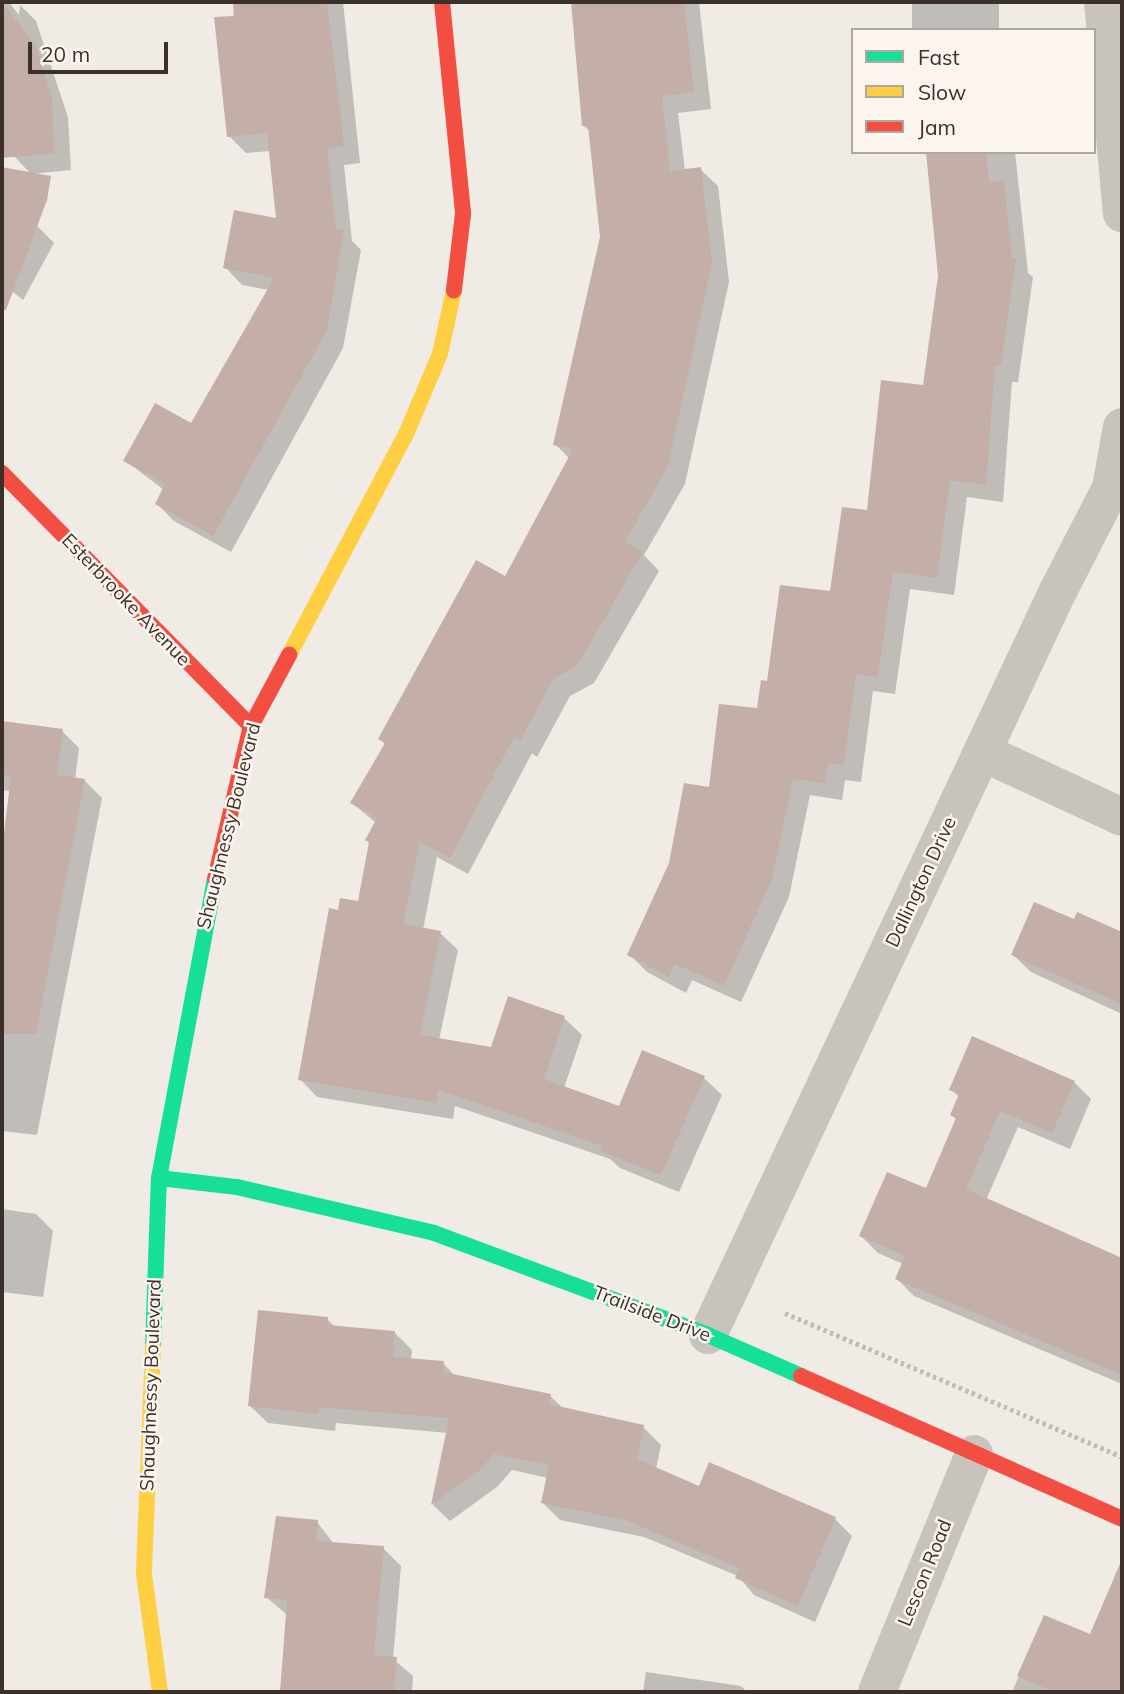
<!DOCTYPE html>
<html>
<head>
<meta charset="utf-8">
<style>
  body { margin:0 }
  #map { position:relative; width:1124px; height:1694px; overflow:hidden; background:#f0ebe5; font-family:Mulish,sans-serif }
  div>[style] { position:absolute }
  .shadow>* { inset:0; background:#0003; transform-origin:0 0 }
  .building>* { inset:0; background:#c3afa7 }
  .path>* { height:4.5px; margin-top:-2.25px; transform-origin:0; background:repeating-linear-gradient(90deg,#c2bbb6 0 3.5px,transparent 0 7px) }
  .street>* { height:38px; margin:-19px; padding:0 19px; transform-origin:19px; border-radius:19px; background:#c9c3be }
  .fast>* { height:16px; margin:-8px; padding:0 8px; transform-origin:8px; border-radius:8px; background:#16e098 }
  .slow>* { height:16px; margin:-8px; padding:0 8px; transform-origin:8px; border-radius:8px; background:#ffcf43 }
  .jam>* { height:16px; margin:-8px; padding:0 8px; transform-origin:8px; border-radius:8px; background:#f24e42 }
  span { translate:-50% -50%; white-space:nowrap; text-align:center; line-height:1.15; -webkit-text-stroke:5px #fbf5ee; paint-order:stroke }
  .street-label { font-size:19px; color:#3b302b }
  .frame { position:absolute; inset:0; border:4px solid #3b302b; pointer-events:none }
  .legend { position:absolute; left:851px; top:28px; width:245px; height:126px; box-sizing:border-box; background:#fbf5ee; border:2px solid #aea6a0; margin:0; padding:9px 12px; list-style:none; font-size:21px; color:#3b302b }
  .legend li { display:flex; align-items:center; gap:14px; height:35px }
  .legend b { width:35px; border:2px solid #aea6a0 }
  .scale { position:absolute; left:28px; top:42px; width:140px; height:32px; box-sizing:border-box; border:4px solid #3b302b; border-top:0; padding-left:9px; font-size:21px; line-height:24px; white-space:nowrap; color:#3b302b; -webkit-text-stroke:5px #fbf5ee; paint-order:stroke }
</style>
</head>
<body>
<div id="map">
  <div class="shadow">
    <div style="clip-path:polygon(2px 2px,9px 2px,19px 15px,20px 5px,36px 21px,68px 117px,71px 170px,31px 174px,14px 156px,10px 92px,2px 84px)"></div>
    <div style="clip-path:polygon(234px 2px,343px 2px,360px 163px,344px 165px,352px 241px,361px 250px,343px 348px,231px 552px,174px 521px,157px 504px,164px 490px,126px 461px,192px 426px,269px 290px,242px 285px,225px 267px,278px 220px,271px 151px,246px 153px,229px 136px)"></div>
    <div style="clip-path:polygon(572px 2px,699px 2px,711px 109px,678px 113px,685px 171px,700px 169px,718px 186px,729px 282px,685px 484px,644px 555px,659px 571px,594px 683px,570px 696px,537px 757px,532px 753px,468px 874px,437px 857px,423px 930px,440px 933px,458px 950px,439px 1040px,492px 1049px,564px 1018px,582px 1035px,564px 1088px,620px 1108px,704px 1078px,722px 1095px,679px 1192px,620px 1168px,610px 1159px,455px 1106px,453px 1119px,317px 1097px,300px 1079px,339px 912px,359px 903px,376px 823px,352px 803px,386px 745px,380px 739px,505px 578px,570px 459px,555px 444px,602px 237px,591px 132px,584px 126px)"></div>
    <div style="left:912px;top:2px;width:87px;height:28px"></div>
    <div style="clip-path:polygon(927px 152px,1015px 152px,1028px 273px,1033px 277px,1018px 382px,1012px 382px,1003px 502px,967px 497px,954px 595px,910px 589px,895px 694px,873px 691px,861px 782px,845px 780px,842px 800px,810px 795px,789px 897px,741px 1002px,692px 980px,686px 993px,647px 972px,629px 954px,710px 790px,758px 710px,768px 683px,832px 593px,925px 387px,940px 276px)"></div>
    <div style="clip-path:polygon(2px 190px,54px 243px,23px 300px,2px 283px)"></div>
    <div style="clip-path:polygon(2px 725px,62px 731px,79px 748px,75px 780px,85px 781px,102px 798px,37px 1135px,2px 1131px,2px 847px,11px 791px,2px 790px)"></div>
    <div style="clip-path:polygon(1074px 921px,1122px 935px,1122px 1014px,1031px 972px,1013px 955px)"></div>
    <div style="clip-path:polygon(1074px 1082px,1091px 1099px,1070px 1149px,1018px 1127px,986px 1200px,1122px 1261px,1122px 1384px,914px 1296px,897px 1279px,903px 1264px,878px 1253px,861px 1236px,926px 1191px,957px 1120px,952px 1115px,959px 1097px,952px 1090px)"></div>
    <div style="clip-path:polygon(2px 1209px,36px 1214px,53px 1231px,43px 1297px,2px 1292px)"></div>
    <div style="clip-path:polygon(327px 1319px,336px 1328px,395px 1333px,412px 1350px,411px 1360px,443px 1363px,456px 1377px,550px 1396px,564px 1409px,643px 1427px,661px 1445px,656px 1469px,700px 1488px,835px 1519px,852px 1536px,815px 1622px,754px 1595px,738px 1576px,644px 1537px,560px 1520px,543px 1503px,548px 1478px,512px 1470px,497px 1487px,450px 1521px,433px 1505px,448px 1433px,336px 1423px,335px 1431px,268px 1423px,250px 1406px)"></div>
    <div style="clip-path:polygon(317px 1522px,334px 1544px,383px 1548px,401px 1566px,393px 1659px,413px 1676px,412px 1692px,281px 1692px,287px 1615px,266px 1597px)"></div>
    <div style="clip-path:polygon(1102px 1610px,1122px 1619px,1122px 1692px,1012px 1692px,1045px 1617px,1091px 1637px)"></div>
    <div style="clip-path:polygon(646px 1672px,741px 1686px,747px 1692px,643px 1692px)"></div>
  </div>
  <div class="building">
    <div style="clip-path:polygon(2px 2px,36px 46px,52px 99px,54px 153px,2px 158px)"></div>
    <div style="clip-path:polygon(233px 2px,327px 2px,344px 146px,327px 148px,336px 229px,344px 231px,327px 330px,213px 536px,155px 504px,165px 484px,123px 461px,155px 403px,191px 423px,274px 278px,223px 268px,234px 210px,276px 218px,267px 133px,227px 137px,214px 17px,234px 16px)"></div>
    <div style="clip-path:polygon(571px 2px,684px 2px,694px 92px,662px 96px,670px 171px,701px 167px,712px 263px,668px 466px,625px 542px,643px 552px,577px 666px,553px 679px,520px 741px,514px 737px,450px 858px,420px 842px,403px 924px,441px 931px,420px 1035px,491px 1047px,508px 996px,565px 1016px,544px 1079px,619px 1106px,642px 1050px,705px 1076px,661px 1175px,600px 1151px,603px 1146px,438px 1090px,436px 1103px,298px 1080px,329px 908px,338px 910px,340px 898px,358px 901px,369px 842px,365px 840px,377px 818px,350px 803px,385px 743px,378px 739px,476px 560px,505px 576px,573px 449px,553px 445px,600px 237px,588px 126px,582px 126px)"></div>
    <div style="clip-path:polygon(926px 152px,986px 152px,989px 183px,1004px 181px,1012px 258px,1016px 258px,1001px 366px,995px 365px,986px 485px,950px 480px,937px 578px,893px 572px,878px 677px,856px 674px,844px 765px,828px 763px,825px 783px,793px 779px,772px 879px,724px 986px,675px 964px,669px 977px,627px 955px,669px 863px,684px 783px,709px 787px,719px 704px,757px 708px,761px 680px,767px 681px,780px 585px,830px 591px,842px 507px,867px 510px,881px 380px,923px 385px,938px 276px)"></div>
    <div style="clip-path:polygon(2px 167px,51px 176px,47px 200px,6px 310px,2px 310px)"></div>
    <div style="clip-path:polygon(2px 721px,63px 729px,57px 775px,85px 779px,36px 1034px,2px 1034px,2px 849px,11px 776px,2px 775px)"></div>
    <div style="clip-path:polygon(1034px 902px,1074px 919px,1077px 912px,1122px 932px,1122px 1004px,1011px 955px)"></div>
    <div style="clip-path:polygon(972px 1036px,1075px 1081px,1052px 1133px,1000px 1111px,966px 1189px,1122px 1258px,1122px 1375px,895px 1279px,905px 1256px,859px 1236px,887px 1172px,926px 1188px,956px 1118px,950px 1115px,959px 1094px,949px 1090px)"></div>
    <div style="clip-path:polygon(258px 1310px,328px 1317px,327px 1325px,395px 1331px,393px 1357px,444px 1361px,443px 1372px,551px 1394px,549px 1404px,644px 1425px,637px 1459px,699px 1486px,709px 1462px,836px 1517px,798px 1606px,735px 1578px,739px 1568px,625px 1520px,541px 1503px,549px 1465px,494px 1454px,480px 1470px,431px 1505px,449px 1418px,319px 1407px,319px 1414px,248px 1406px)"></div>
    <div style="clip-path:polygon(276px 1516px,318px 1520px,316px 1541px,384px 1546px,374px 1655px,397px 1657px,394px 1692px,280px 1692px,287px 1600px,264px 1598px)"></div>
    <div style="clip-path:polygon(1122px 1559px,1122px 1692px,1054px 1692px,1017px 1676px,1044px 1615px,1090px 1634px)"></div>
  </div>
  <div class="path">
    <div style="left:785px;top:1313px;width:366px;rotate:23.1deg"></div>
  </div>
  <div class="street">
    <div style="left:1103px;top:2px;width:212px;rotate:84.9deg"></div>
    <div style="left:982px;top:752px;width:154px;rotate:24.9deg"></div>
    <div style="left:708px;top:1335px;width:822px;rotate:-64.81deg"></div>
    <div style="left:1058px;top:591px;width:116px;rotate:-62.8deg"></div>
    <div style="left:1111px;top:488px;width:62px;rotate:-79.8deg"></div>
    <div style="left:877px;top:1692px;width:257px;rotate:-67.8deg"></div>
  </div>
  <div class="fast">
    <div style="left:159px;top:1178px;width:79px;rotate:6.6deg"></div>
    <div style="left:237px;top:1187px;width:202px;rotate:13.1deg"></div>
    <div style="left:434px;top:1233px;width:292px;rotate:20.4deg"></div>
    <div style="left:708px;top:1335px;width:102px;rotate:23.8deg"></div>
    <div style="left:153px;top:1347px;width:169px;rotate:-88deg"></div>
    <div style="left:159px;top:1178px;width:304px;rotate:-79.4deg"></div>
  </div>
  <div class="slow">
    <div style="left:289px;top:655px;width:252px;rotate:-62.1deg"></div>
    <div style="left:407px;top:432px;width:85px;rotate:-67.1deg"></div>
    <div style="left:440px;top:354px;width:66px;rotate:-77.7deg"></div>
    <div style="left:153px;top:1347px;width:227px;rotate:92.3deg"></div>
    <div style="left:144px;top:1574px;width:119px;rotate:82.3deg"></div>
  </div>
  <div class="jam">
    <div style="left:442px;top:2px;width:213px;rotate:84.3deg"></div>
    <div style="left:463px;top:214px;width:77px;rotate:96.8deg"></div>
    <div style="left:2px;top:473px;width:355px;rotate:45.5deg"></div>
    <div style="left:215px;top:879px;width:157px;rotate:-76.8deg"></div>
    <div style="left:251px;top:726px;width:81px;rotate:-61.8deg"></div>
    <div style="left:801px;top:1376px;width:351px;rotate:24deg"></div>
  </div>
  <div class="street-label">
    <span style="left:126px;top:600px;rotate:46deg">Esterbrooke Avenue</span>
    <span style="left:229px;top:826px;rotate:-76deg">Shaughnessy Boulevard</span>
    <span style="left:921px;top:882px;rotate:-65deg">Dallington Drive</span>
    <span style="left:652px;top:1314px;rotate:21deg">Trailside Drive</span>
    <span style="left:151px;top:1385px;rotate:-88deg">Shaughnessy Boulevard</span>
    <span style="left:925px;top:1573px;rotate:-68deg">Lescon Road</span>
  </div>
  <div class="frame"></div>
  <ul class="legend">
  <li><b style="height:9px;background:#16e098"></b>Fast</li>
  <li><b style="height:9px;background:#ffcf43"></b>Slow</li>
  <li><b style="height:9px;background:#f24e42"></b>Jam</li>
  </ul>
  <div class="scale">20 m</div>
</div>
</body>
</html>
